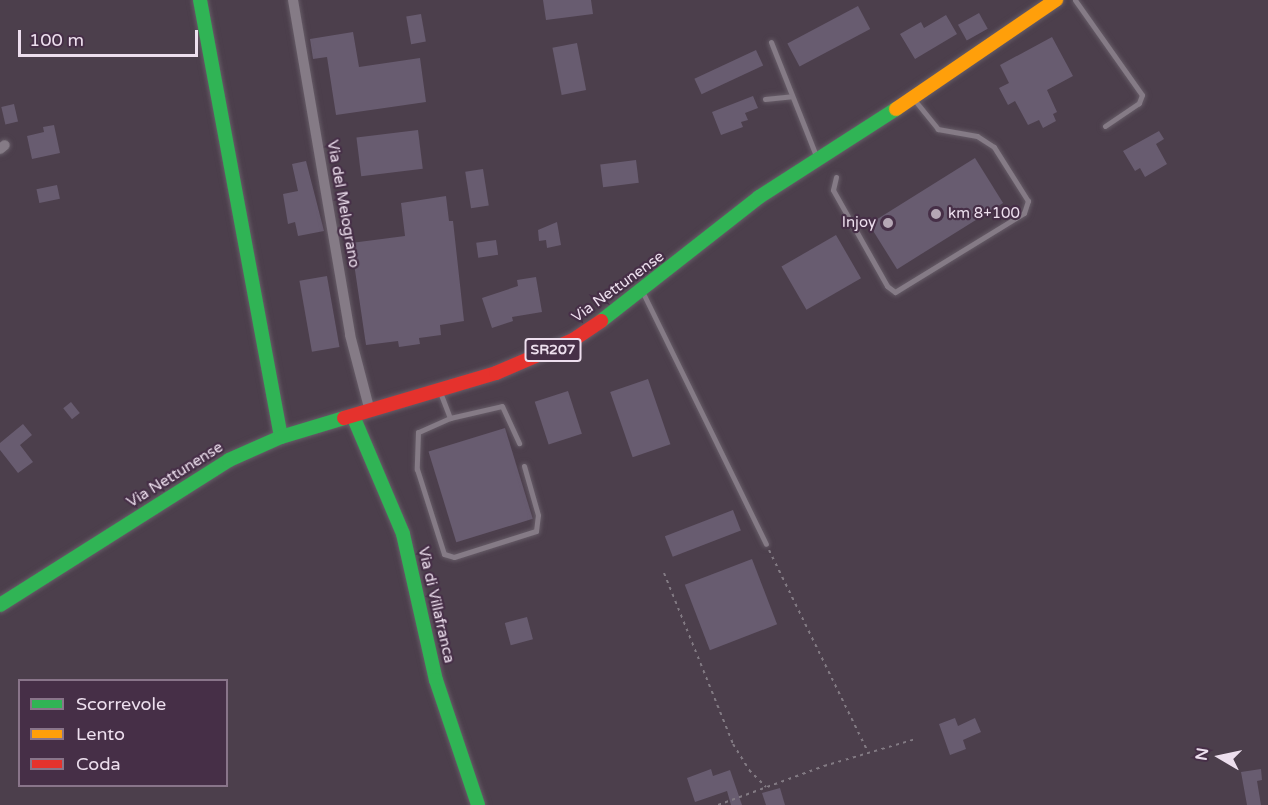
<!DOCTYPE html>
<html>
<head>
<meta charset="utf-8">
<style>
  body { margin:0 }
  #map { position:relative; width:1268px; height:805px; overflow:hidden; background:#4c3f4c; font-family:"Varela Round",sans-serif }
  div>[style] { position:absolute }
  .building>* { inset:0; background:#685c70; transform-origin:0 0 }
  .path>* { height:2px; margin-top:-1px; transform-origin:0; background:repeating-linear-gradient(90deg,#827a83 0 3px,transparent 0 7.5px) }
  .roads { filter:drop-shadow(0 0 2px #665c67) drop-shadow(0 0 2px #665c67) }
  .lane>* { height:5px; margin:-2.5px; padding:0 2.5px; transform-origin:2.5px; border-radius:2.5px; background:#857b86 }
  .street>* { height:10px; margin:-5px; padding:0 5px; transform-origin:5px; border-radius:5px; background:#857b86 }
  .fast>* { height:14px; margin:-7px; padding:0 7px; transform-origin:7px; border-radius:7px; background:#30b455 }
  .slow>* { height:14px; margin:-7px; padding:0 7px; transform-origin:7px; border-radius:7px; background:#ff9f0a }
  .jam>* { height:14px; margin:-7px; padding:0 7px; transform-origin:7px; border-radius:7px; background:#e5322d }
  .dots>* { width:16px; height:16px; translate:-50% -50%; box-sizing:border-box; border:3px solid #462f47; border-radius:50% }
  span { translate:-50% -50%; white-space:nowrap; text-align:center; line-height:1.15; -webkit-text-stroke:4.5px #462f47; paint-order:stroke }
  .shield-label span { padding:2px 4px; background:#462f47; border:2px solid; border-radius:4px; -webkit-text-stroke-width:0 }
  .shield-label { font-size:14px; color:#eddfee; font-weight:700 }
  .street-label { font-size:15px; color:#eddfee }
  .poi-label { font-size:15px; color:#eddfee }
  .left { translate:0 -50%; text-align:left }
  .right { translate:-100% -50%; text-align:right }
  .legend { position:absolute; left:18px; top:679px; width:210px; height:108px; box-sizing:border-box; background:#462f47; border:2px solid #89758a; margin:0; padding:8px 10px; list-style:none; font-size:18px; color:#eddfee }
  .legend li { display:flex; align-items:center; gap:12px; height:30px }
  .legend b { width:30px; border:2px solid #89758a }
  .north { position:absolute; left:1190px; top:727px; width:60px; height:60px; -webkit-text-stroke:4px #462f47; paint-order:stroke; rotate:279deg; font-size:16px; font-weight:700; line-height:24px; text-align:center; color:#eddfee }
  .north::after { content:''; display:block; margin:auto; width:21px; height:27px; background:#eddfee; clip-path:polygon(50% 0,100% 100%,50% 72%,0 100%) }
  .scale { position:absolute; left:18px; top:30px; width:180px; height:27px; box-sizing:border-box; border:3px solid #eddfee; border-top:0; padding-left:8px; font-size:18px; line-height:21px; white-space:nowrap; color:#eddfee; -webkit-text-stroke:4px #462f47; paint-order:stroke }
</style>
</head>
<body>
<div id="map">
  <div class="building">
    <div style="clip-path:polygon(543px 0,591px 0,593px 14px,546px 20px)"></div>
    <div style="left:858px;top:6px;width:26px;height:80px;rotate:62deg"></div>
    <div style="left:979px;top:13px;width:18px;height:24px;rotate:61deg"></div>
    <div style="left:421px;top:14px;width:28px;height:15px;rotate:80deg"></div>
    <div style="clip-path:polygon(946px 15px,957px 34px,915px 59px,900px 34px,921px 22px,924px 28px)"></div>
    <div style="clip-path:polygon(353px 32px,359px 67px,420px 58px,426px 102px,336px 115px,327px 57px,313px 59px,310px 39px)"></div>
    <div style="clip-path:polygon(1052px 37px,1073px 76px,1047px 90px,1057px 112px,1053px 114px,1056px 121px,1043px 128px,1039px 120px,1028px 125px,1015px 101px,1008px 105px,999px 88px,1009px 83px,1000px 65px)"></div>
    <div style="left:577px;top:43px;width:48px;height:25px;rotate:79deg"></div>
    <div style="left:756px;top:50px;width:17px;height:68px;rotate:65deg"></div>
    <div style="clip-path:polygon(753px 96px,758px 108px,745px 113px,748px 120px,741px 122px,743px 127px,721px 135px,712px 112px)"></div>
    <div style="left:14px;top:104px;width:18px;height:13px;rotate:77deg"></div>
    <div style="clip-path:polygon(54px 125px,60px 153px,32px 159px,27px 136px,44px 132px,43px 127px)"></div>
    <div style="left:418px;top:130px;width:39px;height:62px;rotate:83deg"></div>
    <div style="clip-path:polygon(1159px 131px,1164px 139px,1156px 144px,1167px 164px,1145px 177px,1140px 168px,1135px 171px,1123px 151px)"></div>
    <div style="left:975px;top:158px;width:53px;height:125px;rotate:58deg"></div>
    <div style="left:636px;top:160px;width:23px;height:36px;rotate:83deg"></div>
    <div style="clip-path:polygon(306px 161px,324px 231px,298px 236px,295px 222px,288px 224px,283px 194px,298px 191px,292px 164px)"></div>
    <div style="left:483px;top:169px;width:37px;height:18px;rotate:81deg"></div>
    <div style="left:57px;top:185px;width:14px;height:21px;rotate:78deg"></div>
    <div style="clip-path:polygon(446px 196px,449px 221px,453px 221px,464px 321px,440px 325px,441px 335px,419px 338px,420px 344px,399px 347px,398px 341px,366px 345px,351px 243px,405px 236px,401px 203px)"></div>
    <div style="clip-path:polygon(557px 222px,561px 245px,547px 248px,546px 240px,539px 241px,538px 230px)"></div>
    <div style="left:836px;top:235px;width:50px;height:63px;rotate:60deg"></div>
    <div style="left:496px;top:240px;width:15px;height:20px;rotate:82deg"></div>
    <div style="left:327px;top:276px;width:72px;height:28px;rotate:80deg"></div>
    <div style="clip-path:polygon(536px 277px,542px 312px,512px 317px,513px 321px,492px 328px,482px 298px,518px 286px,517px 280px)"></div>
    <div style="left:648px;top:379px;width:69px;height:40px;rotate:71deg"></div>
    <div style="left:568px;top:391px;width:45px;height:35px;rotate:72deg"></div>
    <div style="left:71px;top:402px;width:14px;height:10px;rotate:51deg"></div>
    <div style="clip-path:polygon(23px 424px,32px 435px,20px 445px,33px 462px,18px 473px,0 450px,0 443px)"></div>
    <div style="left:505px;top:428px;width:95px;height:80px;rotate:73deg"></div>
    <div style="left:733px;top:510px;width:22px;height:73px;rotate:69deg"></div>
    <div style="left:752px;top:559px;width:70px;height:72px;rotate:69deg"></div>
    <div style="left:527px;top:617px;width:23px;height:23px;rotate:75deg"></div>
    <div style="clip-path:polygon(955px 718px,958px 726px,975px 718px,981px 732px,963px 740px,966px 749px,950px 755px,939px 724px)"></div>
    <div style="clip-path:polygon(711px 769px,713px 776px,730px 770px,742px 805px,731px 805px,727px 791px,695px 802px,687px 778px)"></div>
    <div style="clip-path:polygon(1261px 769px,1262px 780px,1257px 781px,1261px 805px,1247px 805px,1241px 772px)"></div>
    <div style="clip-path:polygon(780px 788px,785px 805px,766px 805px,762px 793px)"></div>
  </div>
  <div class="path">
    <div style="left:769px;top:550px;width:225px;rotate:63.9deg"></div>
    <div style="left:664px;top:573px;width:184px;rotate:68deg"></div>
    <div style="left:733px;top:744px;width:31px;rotate:58deg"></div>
    <div style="left:749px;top:770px;width:24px;rotate:45deg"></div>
    <div style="left:718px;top:805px;width:113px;rotate:-20.2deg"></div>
    <div style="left:824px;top:766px;width:96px;rotate:-16.4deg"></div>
  </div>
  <div class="roads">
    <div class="lane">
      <div style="left:1075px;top:0;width:116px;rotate:54.8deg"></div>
      <div style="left:1142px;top:95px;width:9px;rotate:111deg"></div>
      <div style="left:1139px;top:103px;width:41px;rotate:145.9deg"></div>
      <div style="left:771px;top:42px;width:125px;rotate:68.4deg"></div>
      <div style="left:765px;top:99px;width:27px;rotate:-6deg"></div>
      <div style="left:836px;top:177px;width:13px;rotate:103deg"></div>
      <div style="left:833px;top:190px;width:110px;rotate:60.6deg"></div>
      <div style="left:887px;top:286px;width:10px;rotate:37deg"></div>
      <div style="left:895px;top:292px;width:151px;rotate:-31.5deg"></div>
      <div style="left:1024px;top:213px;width:13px;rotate:-72deg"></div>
      <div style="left:1028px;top:201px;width:64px;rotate:-122.2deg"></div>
      <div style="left:994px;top:147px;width:20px;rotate:-147deg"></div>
      <div style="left:977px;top:136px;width:40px;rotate:-170deg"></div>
      <div style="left:938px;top:129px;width:38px;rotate:-129deg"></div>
      <div style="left:644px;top:295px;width:277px;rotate:63.9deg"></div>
      <div style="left:440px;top:392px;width:28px;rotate:69deg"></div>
      <div style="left:450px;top:418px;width:35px;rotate:156deg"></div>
      <div style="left:418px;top:432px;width:37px;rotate:92deg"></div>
      <div style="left:417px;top:469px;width:89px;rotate:72.4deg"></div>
      <div style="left:444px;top:554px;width:10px;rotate:17deg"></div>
      <div style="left:454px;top:557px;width:86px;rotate:-17.6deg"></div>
      <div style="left:536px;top:531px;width:16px;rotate:-83deg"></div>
      <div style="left:538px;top:515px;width:51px;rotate:-105.9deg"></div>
      <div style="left:450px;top:418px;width:53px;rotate:-13deg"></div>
      <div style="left:502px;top:406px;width:41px;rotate:65.3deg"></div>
    </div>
    <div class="street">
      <div style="left:293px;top:0;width:340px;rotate:80.3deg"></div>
      <div style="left:350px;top:335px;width:79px;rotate:75.3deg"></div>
      <div style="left:0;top:149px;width:6px;rotate:-39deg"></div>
    </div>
    <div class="fast">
      <div style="left:200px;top:0;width:444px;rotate:79.5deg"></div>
      <div style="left:601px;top:321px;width:201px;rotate:-38.1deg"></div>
      <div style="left:759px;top:197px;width:163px;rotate:-32.7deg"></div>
      <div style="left:353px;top:416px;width:128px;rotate:67deg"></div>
      <div style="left:403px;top:534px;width:150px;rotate:77.3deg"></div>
      <div style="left:436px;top:680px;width:132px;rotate:71.4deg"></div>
      <div style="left:0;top:605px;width:271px;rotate:-32.3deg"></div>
      <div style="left:229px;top:460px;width:57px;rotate:-23.9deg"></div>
      <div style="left:281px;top:437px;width:66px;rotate:-16.8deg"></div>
    </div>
    <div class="slow">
      <div style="left:896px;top:109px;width:194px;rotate:-34.3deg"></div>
    </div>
    <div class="jam">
      <div style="left:344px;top:418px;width:159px;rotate:-16.5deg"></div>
      <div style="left:496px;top:373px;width:84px;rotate:-23.2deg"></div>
      <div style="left:573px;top:340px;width:34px;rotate:-34deg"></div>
    </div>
  </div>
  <div class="dots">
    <div style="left:936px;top:214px;background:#b5a7b5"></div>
    <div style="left:888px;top:223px;background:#b5a7b5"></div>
  </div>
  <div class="shield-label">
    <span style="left:553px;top:350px">SR207</span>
  </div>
  <div class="street-label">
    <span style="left:343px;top:204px;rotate:80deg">Via del Melograno</span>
    <span style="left:618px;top:287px;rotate:-36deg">Via Nettunense</span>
    <span style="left:175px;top:475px;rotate:-32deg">Via Nettunense</span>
    <span style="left:436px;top:605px;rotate:77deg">Via di Villafranca</span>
  </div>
  <div class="poi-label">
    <span class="left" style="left:948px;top:214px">km 8+100</span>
    <span class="right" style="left:876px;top:223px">Injoy</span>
  </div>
  <ul class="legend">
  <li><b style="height:8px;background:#30b455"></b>Scorrevole</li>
  <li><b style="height:8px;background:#ff9f0a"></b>Lento</li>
  <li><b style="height:8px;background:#e5322d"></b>Coda</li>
  </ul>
  <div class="north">N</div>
  <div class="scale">100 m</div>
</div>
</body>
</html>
